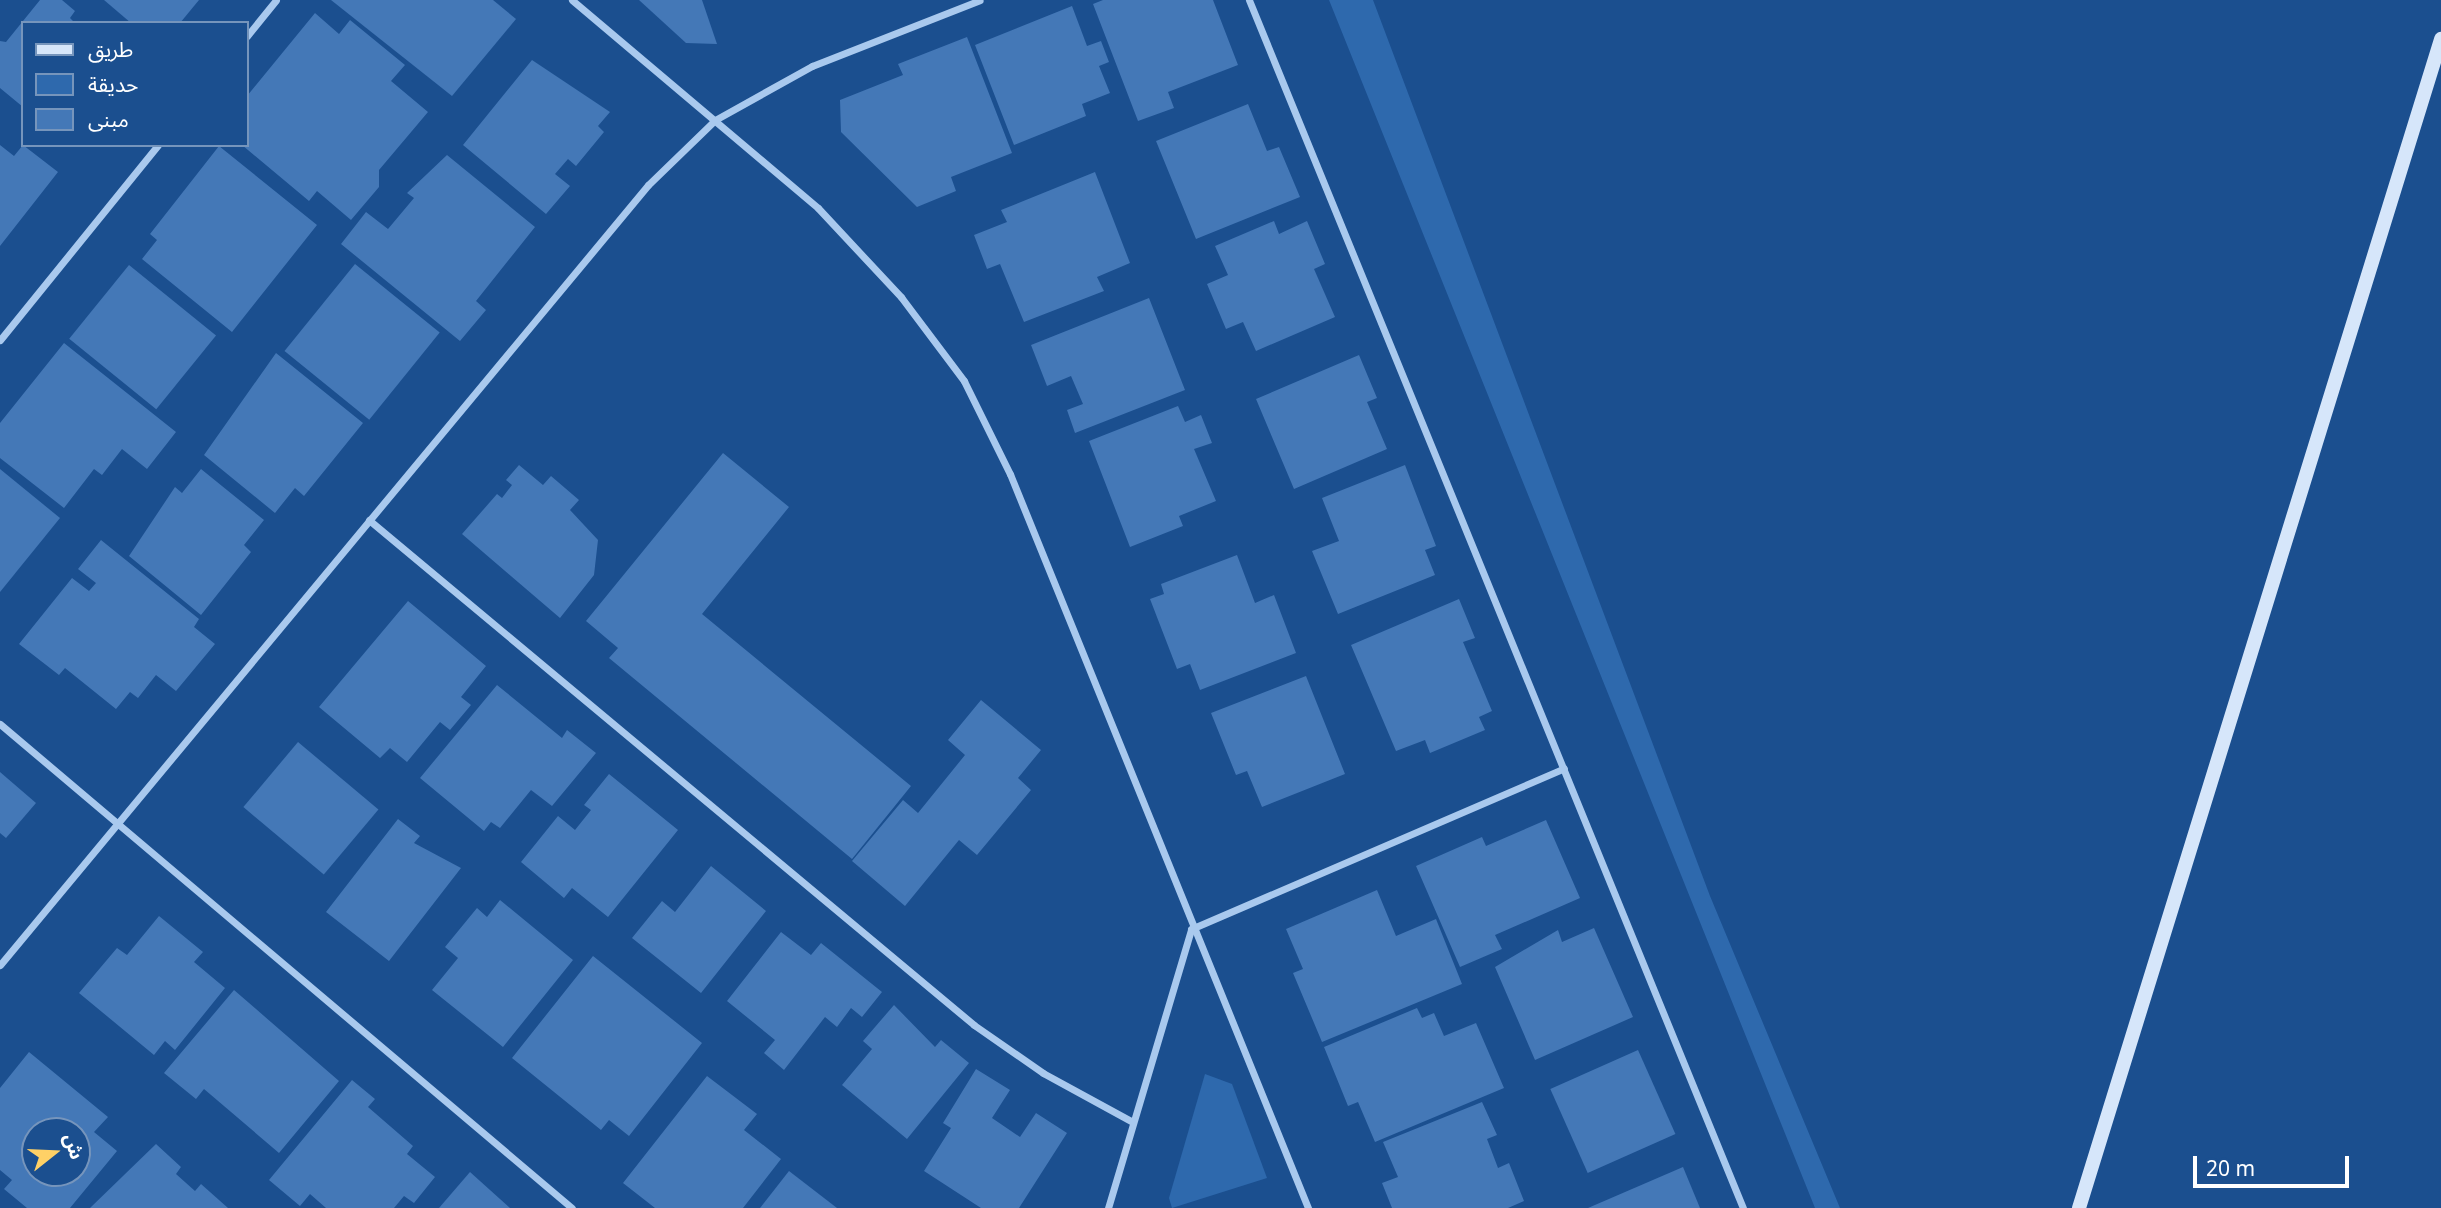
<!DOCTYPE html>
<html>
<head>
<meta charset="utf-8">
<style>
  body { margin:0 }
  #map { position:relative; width:2441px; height:1208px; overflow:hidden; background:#1b4f8f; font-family:"Noto Sans","Noto Sans Arabic",sans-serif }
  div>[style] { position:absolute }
  .green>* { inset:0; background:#2e69ad }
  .building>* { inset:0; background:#4478b7; transform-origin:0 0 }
  .street>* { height:7px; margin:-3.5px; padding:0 3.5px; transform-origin:3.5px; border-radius:3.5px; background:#a9c9ee }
  .secondary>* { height:14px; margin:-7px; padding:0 7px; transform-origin:7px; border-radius:7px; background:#d6e6fa }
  span { translate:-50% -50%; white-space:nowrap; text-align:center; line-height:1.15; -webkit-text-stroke:5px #1b4f8f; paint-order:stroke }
  .legend { position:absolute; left:21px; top:21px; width:228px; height:126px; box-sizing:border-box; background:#1b4f8f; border:2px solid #7695bc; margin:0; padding:9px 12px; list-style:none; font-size:21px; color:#fff }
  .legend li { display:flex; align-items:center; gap:14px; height:35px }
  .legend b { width:35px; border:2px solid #7695bc }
  .north { position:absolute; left:21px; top:1117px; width:70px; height:70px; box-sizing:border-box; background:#1b4f8f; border:2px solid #7695bc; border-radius:50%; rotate:72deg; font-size:19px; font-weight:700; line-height:28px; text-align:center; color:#fff }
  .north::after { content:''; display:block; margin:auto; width:24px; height:32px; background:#ffd166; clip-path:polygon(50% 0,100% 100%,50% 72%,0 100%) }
  .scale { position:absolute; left:2193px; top:1156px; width:156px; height:32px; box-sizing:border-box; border:4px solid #fff; border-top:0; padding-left:9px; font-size:21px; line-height:24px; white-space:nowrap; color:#fff; -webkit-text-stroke:5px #1b4f8f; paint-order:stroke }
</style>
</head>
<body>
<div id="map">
  <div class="green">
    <div style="clip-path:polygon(1329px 0,1373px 0,1710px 896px,1840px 1208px,1815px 1208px)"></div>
    <div style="clip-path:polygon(1205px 1074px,1232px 1084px,1267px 1178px,1172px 1208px,1169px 1198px)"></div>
  </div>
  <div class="building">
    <div style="clip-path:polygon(40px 0,62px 0,75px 11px,70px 18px,75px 23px,23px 23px,23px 107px,0 88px,0 41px,6px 42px)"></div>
    <div style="clip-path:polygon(104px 0,199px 0,180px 23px,131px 23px)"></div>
    <div style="clip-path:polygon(331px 0,493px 0,516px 19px,452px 96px)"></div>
    <div style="clip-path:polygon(639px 0,702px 0,717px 44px,686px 43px)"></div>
    <div style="clip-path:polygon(1103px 0,1213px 0,1238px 65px,1168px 92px,1174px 108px,1138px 121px,1093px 4px)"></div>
    <div style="clip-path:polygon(1072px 6px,1087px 46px,1101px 41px,1109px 62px,1099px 66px,1110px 93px,1082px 104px,1086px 116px,1014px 145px,975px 45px)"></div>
    <div style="clip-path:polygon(315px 13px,339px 34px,350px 20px,405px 65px,391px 81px,428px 112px,379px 170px,379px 187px,351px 220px,317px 191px,309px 201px,242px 145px,247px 96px)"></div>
    <div style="clip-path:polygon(967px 37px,1012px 153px,951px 177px,956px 191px,917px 207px,841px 132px,840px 100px,903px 75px,898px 64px)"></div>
    <div style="clip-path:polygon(532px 60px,610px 112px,598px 126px,604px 132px,576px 166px,568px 159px,555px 174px,570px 186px,546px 214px,463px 145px)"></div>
    <div style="clip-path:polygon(1248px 104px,1267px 151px,1279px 147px,1300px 197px,1196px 239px,1156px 141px)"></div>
    <div style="clip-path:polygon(0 145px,14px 156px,23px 145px,58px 172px,0 246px)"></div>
    <div style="clip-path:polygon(219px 146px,317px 225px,232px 332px,142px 259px,157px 240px,150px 234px)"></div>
    <div style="clip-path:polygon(447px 155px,535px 227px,476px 301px,486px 310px,460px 341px,341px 244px,366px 212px,388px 229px,414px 198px,407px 193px)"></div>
    <div style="clip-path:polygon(1095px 172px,1130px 263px,1097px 277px,1104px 291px,1024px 322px,1000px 264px,987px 269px,974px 235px,1007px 222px,1001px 210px)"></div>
    <div style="clip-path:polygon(1274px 221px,1279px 234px,1307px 221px,1325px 264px,1314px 269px,1335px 317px,1256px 351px,1243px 322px,1226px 329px,1207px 284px,1228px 275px,1215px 246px)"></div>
    <div style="left:355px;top:264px;width:109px;height:112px;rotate:39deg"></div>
    <div style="left:129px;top:265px;width:112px;height:95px;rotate:39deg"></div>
    <div style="clip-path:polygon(1149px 298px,1185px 390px,1075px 433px,1067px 410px,1083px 404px,1071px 376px,1047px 386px,1031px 345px)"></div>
    <div style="clip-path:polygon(64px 343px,176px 432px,147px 469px,122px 449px,102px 475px,94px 469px,64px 508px,0 458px,0 423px)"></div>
    <div style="clip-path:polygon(276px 353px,363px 423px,304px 496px,295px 488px,275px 513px,204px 455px)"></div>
    <div style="clip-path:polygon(1359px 355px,1377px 398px,1367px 402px,1387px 449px,1294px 489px,1256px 399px)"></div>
    <div style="clip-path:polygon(1178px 406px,1185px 422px,1201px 415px,1212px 443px,1194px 449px,1216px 501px,1179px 516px,1183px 526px,1130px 547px,1089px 441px)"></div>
    <div style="clip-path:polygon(723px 453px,789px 507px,702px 614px,911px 786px,852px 859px,609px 658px,618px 648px,586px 621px)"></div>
    <div style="clip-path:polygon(519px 465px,543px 485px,551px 476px,579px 500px,570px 510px,598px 540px,594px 575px,560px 618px,462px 534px,497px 494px,502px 498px,512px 485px,506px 480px)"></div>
    <div style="clip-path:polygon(1405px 465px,1436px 546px,1425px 550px,1435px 575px,1338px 614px,1312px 551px,1339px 541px,1322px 498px)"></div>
    <div style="clip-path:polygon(0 469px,60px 518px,0 592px)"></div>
    <div style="clip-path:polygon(201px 469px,264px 520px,244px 545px,251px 552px,201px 615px,129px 556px,175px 487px,182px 493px)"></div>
    <div style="clip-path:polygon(101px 540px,199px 619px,194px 627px,215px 644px,176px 691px,156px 675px,138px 698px,130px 692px,116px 709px,65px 668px,59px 675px,19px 644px,72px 578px,89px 591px,96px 583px,78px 569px)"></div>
    <div style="clip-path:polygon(1237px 555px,1255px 603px,1274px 595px,1296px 653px,1200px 690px,1190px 664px,1177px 669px,1150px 599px,1164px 594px,1161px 584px)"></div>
    <div style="clip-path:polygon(1459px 599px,1475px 638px,1463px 642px,1492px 711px,1479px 717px,1485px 730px,1430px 753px,1425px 740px,1396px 751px,1351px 645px)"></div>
    <div style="clip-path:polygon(408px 601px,486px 666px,461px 697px,471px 705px,450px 730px,440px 722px,407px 762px,390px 748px,380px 758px,319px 707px)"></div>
    <div style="clip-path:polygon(1306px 676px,1345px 774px,1262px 807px,1247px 771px,1236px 775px,1211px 713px)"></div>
    <div style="clip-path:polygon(497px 685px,562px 738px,567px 730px,596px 753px,552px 806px,531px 790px,500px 828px,491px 822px,484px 831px,420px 778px)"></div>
    <div style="clip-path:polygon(981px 700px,1041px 750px,1018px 778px,1031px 790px,977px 855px,959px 840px,905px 906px,852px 861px,903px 800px,918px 813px,965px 755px,948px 740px)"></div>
    <div style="left:298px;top:742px;width:105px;height:85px;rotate:40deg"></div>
    <div style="clip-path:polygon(0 772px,36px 803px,6px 838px,0 833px)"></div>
    <div style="clip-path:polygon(609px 774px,678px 830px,608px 917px,572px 888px,564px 898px,521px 862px,558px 816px,575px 830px,591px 810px,584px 805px)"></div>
    <div style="clip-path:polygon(398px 819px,420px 836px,414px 843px,461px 868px,389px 961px,326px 912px)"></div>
    <div style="clip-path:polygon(1546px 820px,1580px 898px,1495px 935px,1502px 949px,1460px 967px,1416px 866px,1482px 837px,1486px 846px)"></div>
    <div style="clip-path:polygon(711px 866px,766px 911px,701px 993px,632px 938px,662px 901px,675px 912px)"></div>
    <div style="clip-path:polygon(1377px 890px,1396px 936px,1436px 919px,1462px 984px,1322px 1042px,1293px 973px,1303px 969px,1286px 929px)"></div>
    <div style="clip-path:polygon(500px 900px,573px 960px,503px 1047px,432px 990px,458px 958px,445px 947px,477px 908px,487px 917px)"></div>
    <div style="clip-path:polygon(159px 916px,203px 952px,194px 962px,225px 988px,175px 1050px,165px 1041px,154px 1055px,79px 993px,117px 948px,127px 955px)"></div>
    <div style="clip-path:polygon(1594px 928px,1633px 1017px,1535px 1060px,1495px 967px,1558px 930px,1562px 942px)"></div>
    <div style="clip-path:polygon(781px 932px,811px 955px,821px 943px,882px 992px,862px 1017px,851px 1008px,837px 1027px,825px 1017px,784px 1070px,764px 1053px,775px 1040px,727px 1001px)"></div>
    <div style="clip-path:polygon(593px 956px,702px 1043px,629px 1136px,609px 1120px,601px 1130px,512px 1058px)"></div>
    <div style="clip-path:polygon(234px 990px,339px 1081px,279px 1153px,204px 1089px,196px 1099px,164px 1073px)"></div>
    <div style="clip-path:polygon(894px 1005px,935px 1047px,941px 1040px,969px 1063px,907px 1139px,842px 1085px,872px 1049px,863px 1041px)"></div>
    <div style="clip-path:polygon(1417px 1008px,1422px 1018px,1434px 1013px,1444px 1036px,1476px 1023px,1504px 1088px,1375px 1142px,1358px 1102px,1348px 1106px,1324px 1047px)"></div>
    <div style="left:1638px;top:1050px;width:92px;height:96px;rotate:66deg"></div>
    <div style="clip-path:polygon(evenodd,29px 1052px,108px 1117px,94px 1132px,117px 1151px,70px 1208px,27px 1208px,4px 1189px,12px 1180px,0 1170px,0 1088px,29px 1052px,35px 1131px,77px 1131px,77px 1173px,35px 1173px,35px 1131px)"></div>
    <div style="clip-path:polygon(976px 1069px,1010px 1090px,992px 1118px,1020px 1137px,1036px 1113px,1067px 1133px,1019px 1208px,981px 1208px,924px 1171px,951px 1128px,943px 1123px)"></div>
    <div style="clip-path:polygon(707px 1076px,757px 1114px,744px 1130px,781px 1159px,743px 1208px,655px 1208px,623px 1183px)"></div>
    <div style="clip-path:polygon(352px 1080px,375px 1099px,368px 1107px,413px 1146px,407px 1154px,435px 1177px,414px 1203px,404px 1196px,394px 1208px,326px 1208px,310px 1194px,300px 1206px,269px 1180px)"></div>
    <div style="clip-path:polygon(1482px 1102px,1497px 1135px,1487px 1139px,1498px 1168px,1509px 1163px,1524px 1201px,1508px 1208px,1392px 1208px,1382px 1183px,1398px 1177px,1383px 1142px)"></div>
    <div style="clip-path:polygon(156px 1144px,181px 1167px,176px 1174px,195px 1191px,201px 1184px,228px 1208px,90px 1208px)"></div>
    <div style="clip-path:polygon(1683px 1167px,1700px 1208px,1588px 1208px)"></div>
    <div style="clip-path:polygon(789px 1171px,837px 1208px,760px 1208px)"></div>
    <div style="clip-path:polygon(470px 1172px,510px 1208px,439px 1208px)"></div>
  </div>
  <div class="street">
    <div style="left:572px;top:0;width:322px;rotate:40.2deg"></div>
    <div style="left:818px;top:208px;width:122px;rotate:47deg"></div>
    <div style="left:901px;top:297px;width:105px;rotate:53.1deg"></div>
    <div style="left:964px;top:381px;width:104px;rotate:63.7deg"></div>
    <div style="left:1010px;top:474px;width:792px;rotate:67.9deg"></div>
    <div style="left:1249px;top:0;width:1305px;rotate:67.76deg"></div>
    <div style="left:247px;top:36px;width:46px;rotate:-51.1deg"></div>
    <div style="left:0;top:340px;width:251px;rotate:-51deg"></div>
    <div style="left:369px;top:520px;width:788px;rotate:39.85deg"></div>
    <div style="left:974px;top:1025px;width:84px;rotate:34.8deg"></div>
    <div style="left:1043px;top:1073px;width:102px;rotate:28.6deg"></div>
    <div style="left:0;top:724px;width:749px;rotate:40.24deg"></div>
    <div style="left:0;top:965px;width:1014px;rotate:-50.28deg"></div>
    <div style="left:648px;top:185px;width:93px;rotate:-44.1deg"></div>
    <div style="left:715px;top:120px;width:111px;rotate:-29.1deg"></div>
    <div style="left:812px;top:66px;width:180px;rotate:-21.4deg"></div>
    <div style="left:1108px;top:1208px;width:291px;rotate:-73.4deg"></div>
    <div style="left:1191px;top:929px;width:406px;rotate:-23.3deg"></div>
  </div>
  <div class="secondary">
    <div style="left:2079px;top:1208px;width:1224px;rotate:-72.79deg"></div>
  </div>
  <ul class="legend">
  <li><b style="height:9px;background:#d6e6fa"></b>طريق</li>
  <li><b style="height:19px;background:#2e69ad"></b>حديقة</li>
  <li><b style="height:19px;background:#4478b7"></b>مبنى</li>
  </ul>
  <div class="north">ش</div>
  <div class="scale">20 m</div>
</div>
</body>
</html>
